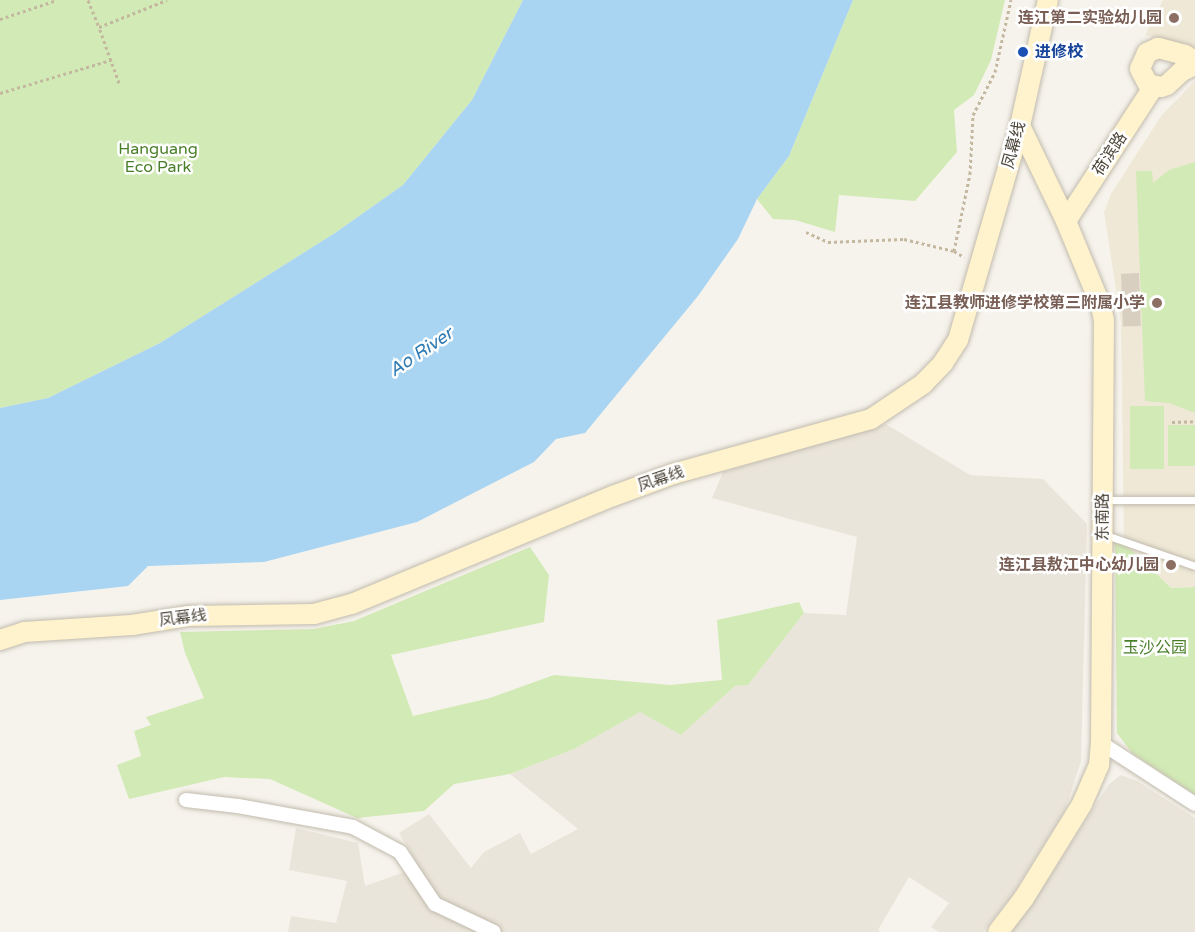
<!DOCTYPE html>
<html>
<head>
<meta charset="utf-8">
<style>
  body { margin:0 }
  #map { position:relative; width:1195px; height:932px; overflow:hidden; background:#f6f3ec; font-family:"Varela Round","Noto Sans SC",sans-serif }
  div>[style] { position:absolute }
  .residential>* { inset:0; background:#eae5da }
  .education>* { inset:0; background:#efe8d6 }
  .green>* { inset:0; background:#d2eab5; transform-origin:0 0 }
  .water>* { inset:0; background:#a9d4f2 }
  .building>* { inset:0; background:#d8cfc1; transform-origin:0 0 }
  .path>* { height:3px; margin-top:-1.5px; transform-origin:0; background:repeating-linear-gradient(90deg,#c4b79f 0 3px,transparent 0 6px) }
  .roads { filter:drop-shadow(0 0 2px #c2bbae) drop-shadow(0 0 2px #c2bbae) }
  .lane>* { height:7px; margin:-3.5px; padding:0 3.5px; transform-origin:3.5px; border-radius:3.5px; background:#fff }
  .street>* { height:14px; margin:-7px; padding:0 7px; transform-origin:7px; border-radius:7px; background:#fff }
  .secondary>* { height:20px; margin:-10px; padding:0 10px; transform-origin:10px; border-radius:10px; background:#fff3cd }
  .dots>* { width:16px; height:16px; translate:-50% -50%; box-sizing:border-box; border:3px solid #fff; border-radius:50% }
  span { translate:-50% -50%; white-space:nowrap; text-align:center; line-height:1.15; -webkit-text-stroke:5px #fff; paint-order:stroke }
  .education-label { font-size:16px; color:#785e54; font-weight:700 }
  .right { translate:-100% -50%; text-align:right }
  .transit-label { font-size:16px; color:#164399; font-weight:700 }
  .left { translate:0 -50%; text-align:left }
  .street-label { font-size:16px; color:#4b4439 }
  .park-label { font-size:16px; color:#4a7f2a }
  .water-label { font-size:18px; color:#2e7ab2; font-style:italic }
</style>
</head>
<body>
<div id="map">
  <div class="residential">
    <div style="clip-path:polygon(886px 424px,970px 475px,1043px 479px,1087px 524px,1081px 761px,1065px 810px,1012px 895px,983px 932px,939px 932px,931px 927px,949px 903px,909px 877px,878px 930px,881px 932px,288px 932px,291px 916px,336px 923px,347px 881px,289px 870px,296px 828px,358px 843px,365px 886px,419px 867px,399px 833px,429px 814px,471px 868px,484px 852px,520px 833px,531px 854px,578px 829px,510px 774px,574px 749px,640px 711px,681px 735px,735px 686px,748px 685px,804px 613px,846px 615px,857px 537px,712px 498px,723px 472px)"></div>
    <div style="clip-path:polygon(1121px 775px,1137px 781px,1195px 818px,1195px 932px,1011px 932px,1031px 906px,1109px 784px)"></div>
  </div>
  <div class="education">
    <div style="clip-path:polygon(1163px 0,1195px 0,1195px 48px,1145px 35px)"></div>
    <div style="clip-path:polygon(1195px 81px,1195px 587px,1171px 588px,1124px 543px,1121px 322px,1104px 212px,1111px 194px,1161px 116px)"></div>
  </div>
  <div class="green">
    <div style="clip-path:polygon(0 0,523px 0,472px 100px,403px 185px,335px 233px,160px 343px,48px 398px,0 408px)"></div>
    <div style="clip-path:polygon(853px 0,1005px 0,991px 60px,974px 95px,954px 110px,957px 152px,915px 201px,839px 195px,835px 232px,795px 220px,773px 219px,757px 199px,789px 156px)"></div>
    <div style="clip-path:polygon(1195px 162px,1195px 413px,1169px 403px,1145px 401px,1136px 171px,1152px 171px,1153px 183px,1169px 170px)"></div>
    <div style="left:1130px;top:406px;width:34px;height:63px"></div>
    <div style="left:1195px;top:425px;width:41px;height:27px;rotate:90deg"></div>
    <div style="clip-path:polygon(1115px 543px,1124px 543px,1171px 588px,1195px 587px,1195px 795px,1132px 753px,1117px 733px)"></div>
    <div style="clip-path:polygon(530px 547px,549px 575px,544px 622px,391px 655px,413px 716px,490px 698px,554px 675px,670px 685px,722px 680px,717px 620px,799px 602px,804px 613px,748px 685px,735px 686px,681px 735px,640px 712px,574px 749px,510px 774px,454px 784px,424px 811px,357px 818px,270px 779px,224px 777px,129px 799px,117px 765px,141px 756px,134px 731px,151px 725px,146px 717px,204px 698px,185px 653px,180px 632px,314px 629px,354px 621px)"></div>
  </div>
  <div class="water">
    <div style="clip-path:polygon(523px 0,853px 0,789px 156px,757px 199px,738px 239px,698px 296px,585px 433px,556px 439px,534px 462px,417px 522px,264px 562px,148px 566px,128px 586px,0 600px,0 408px,48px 398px,160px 343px,335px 233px,403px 185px,472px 100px)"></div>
  </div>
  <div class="building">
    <div style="left:1139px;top:273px;width:53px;height:18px;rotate:88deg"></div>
  </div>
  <div class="path">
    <div style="left:88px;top:0;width:29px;rotate:68deg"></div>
    <div style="left:0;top:19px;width:60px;rotate:-18.4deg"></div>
    <div style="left:119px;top:83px;width:59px;rotate:-109.7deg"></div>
    <div style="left:99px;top:27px;width:73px;rotate:-21.7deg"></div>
    <div style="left:0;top:93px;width:116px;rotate:-16.6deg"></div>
    <div style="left:806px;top:232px;width:24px;rotate:24deg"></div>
    <div style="left:828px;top:242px;width:76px;rotate:-2.3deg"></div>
    <div style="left:904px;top:239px;width:51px;rotate:13.5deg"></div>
    <div style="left:954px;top:251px;width:12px;rotate:31deg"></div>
    <div style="left:954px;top:251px;width:79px;rotate:-78.3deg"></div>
    <div style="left:970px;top:174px;width:59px;rotate:-87.1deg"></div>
    <div style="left:973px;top:115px;width:48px;rotate:-62.9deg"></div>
    <div style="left:995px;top:72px;width:74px;rotate:-77.5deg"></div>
    <div style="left:1172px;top:422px;width:23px;rotate:-2deg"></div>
  </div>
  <div class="roads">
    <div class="lane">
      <div style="left:1106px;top:500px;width:89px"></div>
      <div style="left:1106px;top:535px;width:94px;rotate:19.2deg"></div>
    </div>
    <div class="street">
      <div style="left:1101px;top:743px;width:112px;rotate:33deg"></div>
      <div style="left:186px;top:800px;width:52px;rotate:6.6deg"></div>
      <div style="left:238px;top:806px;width:117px;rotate:10.3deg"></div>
      <div style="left:353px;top:827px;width:53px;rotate:28deg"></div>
      <div style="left:400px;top:852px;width:63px;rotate:56.1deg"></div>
      <div style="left:435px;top:904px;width:65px;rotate:25.4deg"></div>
    </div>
    <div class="secondary">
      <div style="left:1195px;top:61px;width:12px;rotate:-149deg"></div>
      <div style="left:1185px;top:55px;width:28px;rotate:-165deg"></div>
      <div style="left:1158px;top:48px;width:12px;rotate:156deg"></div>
      <div style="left:1147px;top:53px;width:17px;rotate:114deg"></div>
      <div style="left:1140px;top:69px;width:17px;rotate:62deg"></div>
      <div style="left:1148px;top:84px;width:13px;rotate:13deg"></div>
      <div style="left:1161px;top:87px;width:6px;rotate:-18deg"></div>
      <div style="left:1167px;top:85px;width:21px;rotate:-43deg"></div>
      <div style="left:1182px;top:71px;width:14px;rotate:-25deg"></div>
      <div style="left:1066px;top:221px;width:161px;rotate:-56.9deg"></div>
      <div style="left:0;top:640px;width:25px;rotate:-18deg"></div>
      <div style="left:24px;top:632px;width:108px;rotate:-3.7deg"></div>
      <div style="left:132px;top:625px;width:58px;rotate:-9deg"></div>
      <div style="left:189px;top:616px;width:125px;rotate:-0.9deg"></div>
      <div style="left:314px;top:614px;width:39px;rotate:-15deg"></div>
      <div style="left:352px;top:604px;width:282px;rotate:-22.5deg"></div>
      <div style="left:613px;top:496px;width:64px;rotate:-20.1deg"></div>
      <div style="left:673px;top:474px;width:205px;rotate:-15.5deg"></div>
      <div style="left:871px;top:419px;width:63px;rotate:-33.9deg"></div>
      <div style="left:923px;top:384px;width:29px;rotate:-46deg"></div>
      <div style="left:943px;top:363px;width:27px;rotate:-57deg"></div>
      <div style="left:958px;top:340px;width:223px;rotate:-73.8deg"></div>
      <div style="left:1020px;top:126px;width:129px;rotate:-77.5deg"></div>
      <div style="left:998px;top:932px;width:43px;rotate:-52.6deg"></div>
      <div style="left:1024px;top:898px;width:110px;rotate:-58.3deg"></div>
      <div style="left:1082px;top:804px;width:43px;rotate:-66.4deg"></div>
      <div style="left:1099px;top:765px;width:22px;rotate:-85deg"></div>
      <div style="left:1101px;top:743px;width:422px;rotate:-89.6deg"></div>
      <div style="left:1104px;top:321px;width:15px;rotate:-101deg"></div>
      <div style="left:1101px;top:306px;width:92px;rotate:-112.4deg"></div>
      <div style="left:1066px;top:221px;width:106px;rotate:-115.8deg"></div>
    </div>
  </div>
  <div class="dots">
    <div style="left:1174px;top:18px;background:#8d6e63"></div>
    <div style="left:1023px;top:52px;background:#1a4fb4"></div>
    <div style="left:1157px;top:303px;background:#8d6e63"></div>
    <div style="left:1171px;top:565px;background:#8d6e63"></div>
  </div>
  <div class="education-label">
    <span class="right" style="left:1162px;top:18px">连江第二实验幼儿园</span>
    <span class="right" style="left:1145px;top:303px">连江县教师进修学校第三附属小学</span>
    <span class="right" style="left:1159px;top:565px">连江县敖江中心幼儿园</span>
  </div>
  <div class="transit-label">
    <span class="left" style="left:1035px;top:52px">进修校</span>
  </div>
  <div class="street-label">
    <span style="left:1014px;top:145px;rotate:-75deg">凤幕线</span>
    <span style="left:1110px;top:154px;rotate:-57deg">荷滨路</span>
    <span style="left:661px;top:479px;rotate:-19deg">凤幕线</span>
    <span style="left:1103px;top:517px;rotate:-90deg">东南路</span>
    <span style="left:183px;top:618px;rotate:-7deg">凤幕线</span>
  </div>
  <div class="park-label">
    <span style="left:158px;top:158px">Hanguang<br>Eco Park</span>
    <span style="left:1155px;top:648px">玉沙公园</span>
  </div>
  <div class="water-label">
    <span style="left:421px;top:352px;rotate:-34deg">Ao River</span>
  </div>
</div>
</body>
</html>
